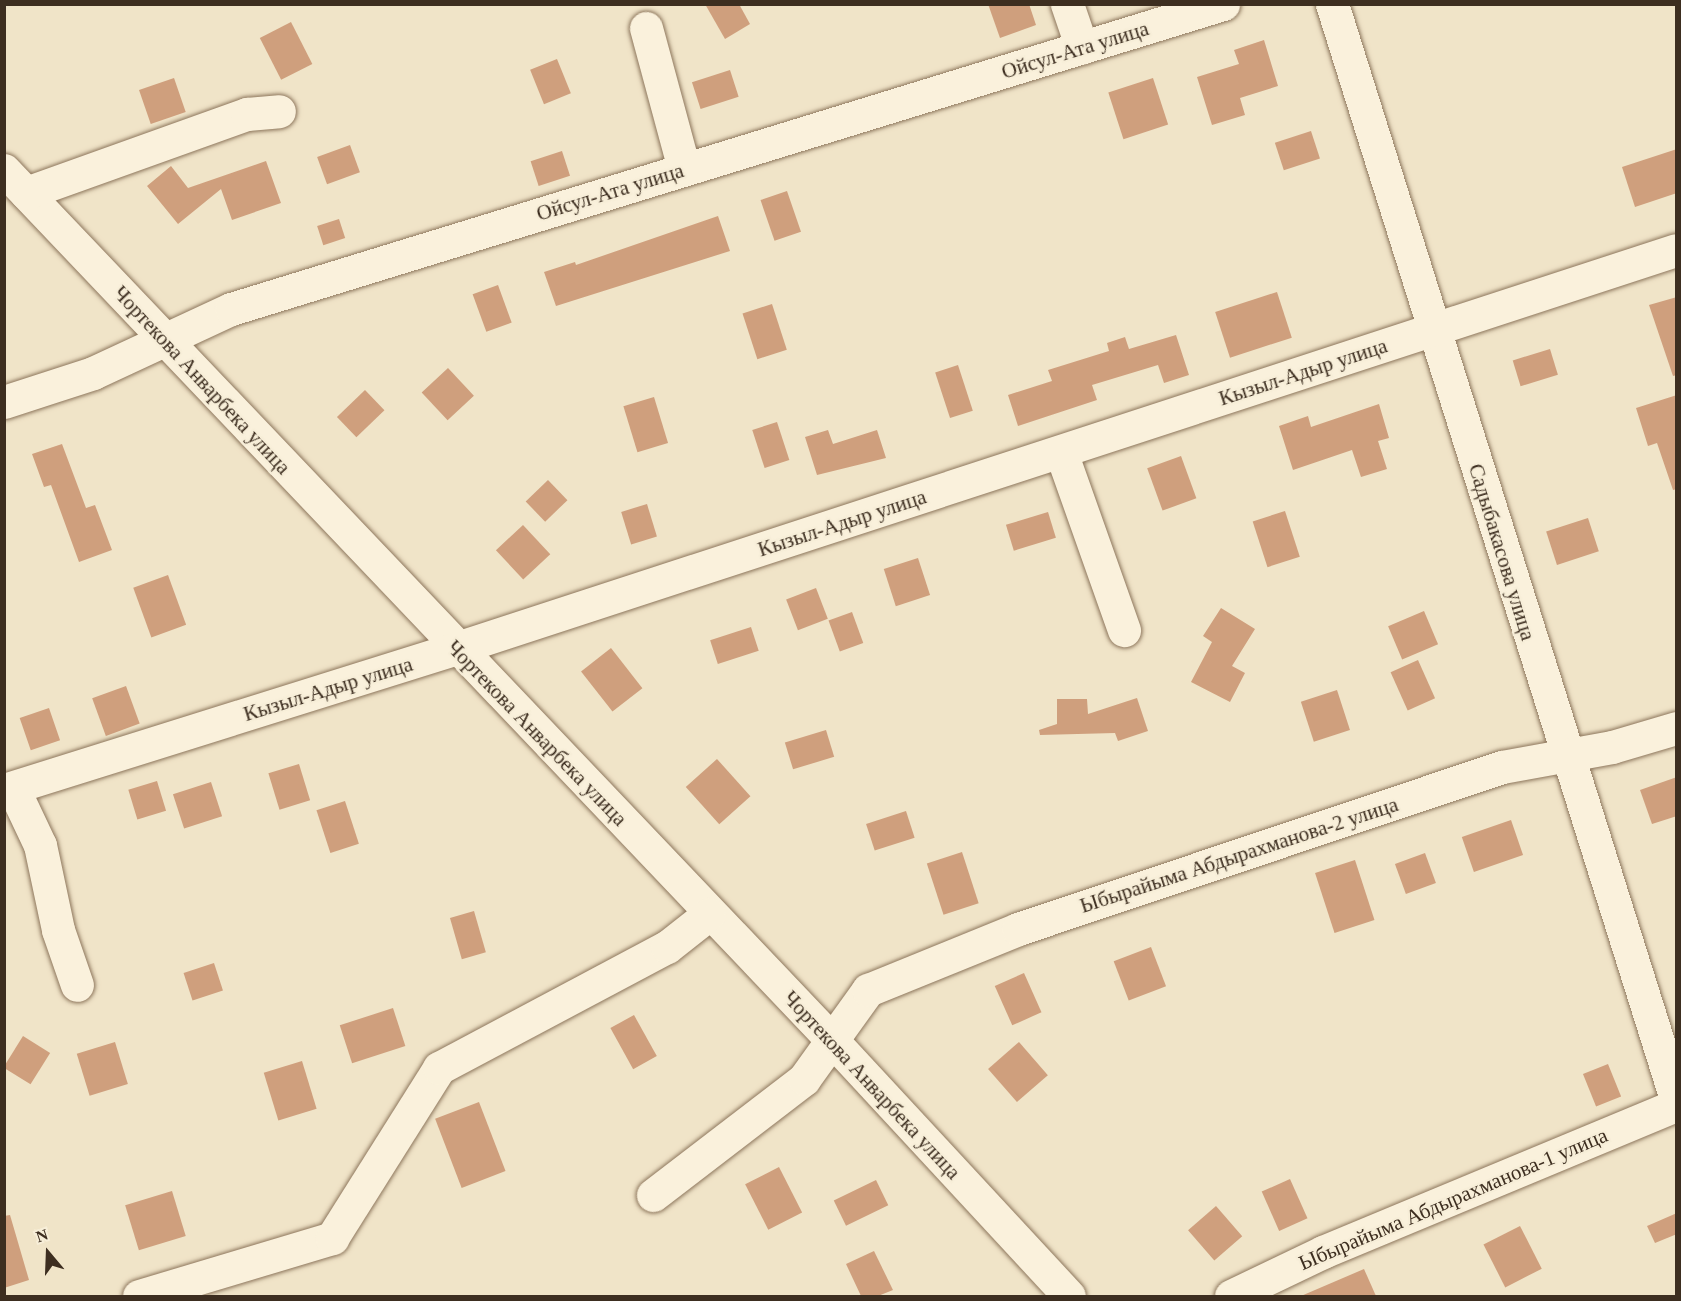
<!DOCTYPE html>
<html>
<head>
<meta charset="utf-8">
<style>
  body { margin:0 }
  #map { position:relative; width:1681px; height:1301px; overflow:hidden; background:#f0e4c8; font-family:"Times New Roman",serif }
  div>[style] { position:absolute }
  .building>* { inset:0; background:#cf9f7d; transform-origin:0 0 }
  .roads { filter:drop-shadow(0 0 2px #8d765c) drop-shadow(0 0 2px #8d765c) }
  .minor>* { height:33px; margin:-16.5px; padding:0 16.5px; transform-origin:16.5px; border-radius:16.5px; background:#faf1dc }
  span { translate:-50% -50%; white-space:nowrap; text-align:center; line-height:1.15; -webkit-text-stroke:4.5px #f7eed8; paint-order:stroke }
  .street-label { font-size:21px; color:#3d2e20 }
  .frame { position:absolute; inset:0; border:6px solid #3d2e20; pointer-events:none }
  .north { position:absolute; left:18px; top:1223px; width:60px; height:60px; -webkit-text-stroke:4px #f7eed8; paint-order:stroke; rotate:341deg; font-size:16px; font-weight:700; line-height:24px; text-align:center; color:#3d2e20 }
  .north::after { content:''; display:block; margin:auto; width:21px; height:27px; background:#3d2e20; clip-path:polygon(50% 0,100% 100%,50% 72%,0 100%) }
</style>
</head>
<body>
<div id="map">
  <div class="building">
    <div style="clip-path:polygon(705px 4px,739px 4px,750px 24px,725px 39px)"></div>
    <div style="clip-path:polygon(988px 4px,1029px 4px,1036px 25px,1000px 38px)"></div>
    <div style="left:291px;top:22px;width:47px;height:35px;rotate:63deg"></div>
    <div style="clip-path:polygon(1264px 40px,1278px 86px,1240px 98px,1245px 115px,1212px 125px,1197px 77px,1239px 64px,1234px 50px)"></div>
    <div style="left:557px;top:59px;width:37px;height:29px;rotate:68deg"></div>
    <div style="left:730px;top:70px;width:28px;height:40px;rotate:72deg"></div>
    <div style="left:174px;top:78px;width:36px;height:37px;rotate:71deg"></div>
    <div style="left:1153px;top:78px;width:49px;height:47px;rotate:72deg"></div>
    <div style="left:1311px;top:131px;width:29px;height:38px;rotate:72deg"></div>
    <div style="left:350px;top:145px;width:29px;height:35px;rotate:70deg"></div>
    <div style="clip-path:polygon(1677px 149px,1677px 193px,1635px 207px,1622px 167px)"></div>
    <div style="left:562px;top:151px;width:26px;height:33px;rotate:72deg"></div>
    <div style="clip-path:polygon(266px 161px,281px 203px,232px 220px,221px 189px,178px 224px,147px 186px,171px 166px,188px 188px)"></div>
    <div style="left:787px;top:191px;width:43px;height:28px;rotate:71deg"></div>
    <div style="clip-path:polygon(718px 216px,730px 251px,556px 306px,544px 272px,575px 262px,576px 265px)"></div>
    <div style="left:339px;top:219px;width:20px;height:23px;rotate:72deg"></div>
    <div style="left:498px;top:285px;width:40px;height:27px;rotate:70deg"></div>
    <div style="left:1277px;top:292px;width:48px;height:65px;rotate:72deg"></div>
    <div style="clip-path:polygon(1677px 297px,1677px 375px,1673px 376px,1649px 305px)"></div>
    <div style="left:772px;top:304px;width:48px;height:31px;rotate:72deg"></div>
    <div style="clip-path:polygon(1176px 335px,1189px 375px,1164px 383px,1158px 365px,1092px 385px,1097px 400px,1018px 426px,1008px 395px,1052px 381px,1048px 370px,1109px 351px,1107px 343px,1125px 337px,1129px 349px)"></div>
    <div style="left:1550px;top:349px;width:27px;height:39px;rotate:73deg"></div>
    <div style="left:958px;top:365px;width:48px;height:24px;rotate:72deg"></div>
    <div style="left:448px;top:368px;width:38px;height:36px;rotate:47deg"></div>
    <div style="left:365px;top:390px;width:28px;height:39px;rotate:46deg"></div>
    <div style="clip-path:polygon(1677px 395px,1677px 489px,1673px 490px,1657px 443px,1648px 446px,1636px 408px)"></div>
    <div style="left:654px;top:397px;width:48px;height:32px;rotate:73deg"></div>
    <div style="clip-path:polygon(1379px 404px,1389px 438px,1378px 441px,1387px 469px,1361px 477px,1352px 450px,1293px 470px,1279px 426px,1308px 416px,1311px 427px)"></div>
    <div style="left:777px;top:422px;width:40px;height:26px;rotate:72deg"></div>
    <div style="clip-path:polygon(828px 430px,833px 444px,877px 430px,886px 458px,817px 475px,805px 437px)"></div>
    <div style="clip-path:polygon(62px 444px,86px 508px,95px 505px,112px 550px,79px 562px,51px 485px,44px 487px,32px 454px)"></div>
    <div style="left:1181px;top:456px;width:45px;height:36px;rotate:70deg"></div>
    <div style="left:548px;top:480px;width:28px;height:31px;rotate:46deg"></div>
    <div style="left:647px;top:504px;width:34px;height:27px;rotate:73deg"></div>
    <div style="left:1285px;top:511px;width:48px;height:34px;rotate:72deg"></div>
    <div style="left:1048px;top:512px;width:27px;height:44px;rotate:73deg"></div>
    <div style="left:1588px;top:518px;width:35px;height:44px;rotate:72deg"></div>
    <div style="left:523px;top:525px;width:40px;height:37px;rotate:47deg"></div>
    <div style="left:918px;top:558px;width:39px;height:36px;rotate:72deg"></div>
    <div style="left:168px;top:575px;width:53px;height:37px;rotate:70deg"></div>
    <div style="left:816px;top:588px;width:33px;height:32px;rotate:69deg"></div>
    <div style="clip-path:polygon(1221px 608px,1255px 629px,1232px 666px,1245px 673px,1230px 702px,1191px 682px,1212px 642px,1203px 636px)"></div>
    <div style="left:1424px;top:611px;width:36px;height:39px;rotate:67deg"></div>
    <div style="left:852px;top:612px;width:33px;height:25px;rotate:70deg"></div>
    <div style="left:751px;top:627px;width:25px;height:43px;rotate:72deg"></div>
    <div style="left:611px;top:648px;width:51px;height:38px;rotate:52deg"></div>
    <div style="left:1418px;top:660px;width:42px;height:30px;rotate:66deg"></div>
    <div style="left:126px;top:686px;width:40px;height:36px;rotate:70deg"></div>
    <div style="left:1337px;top:690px;width:42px;height:38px;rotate:72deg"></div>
    <div style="clip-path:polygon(1137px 698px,1148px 731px,1118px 741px,1115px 733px,1040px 735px,1039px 730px,1057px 724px,1057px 699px,1087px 699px,1088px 714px)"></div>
    <div style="left:49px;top:708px;width:34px;height:31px;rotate:71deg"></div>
    <div style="left:826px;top:730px;width:28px;height:43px;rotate:73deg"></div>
    <div style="left:717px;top:759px;width:50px;height:42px;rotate:48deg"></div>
    <div style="left:299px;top:764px;width:38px;height:32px;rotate:73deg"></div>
    <div style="clip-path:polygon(1677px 777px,1677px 816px,1652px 824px,1640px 790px)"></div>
    <div style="left:157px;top:781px;width:31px;height:30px;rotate:73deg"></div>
    <div style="left:211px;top:782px;width:36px;height:40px;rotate:72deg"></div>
    <div style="left:345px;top:801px;width:45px;height:30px;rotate:72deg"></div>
    <div style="left:906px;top:811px;width:28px;height:42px;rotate:72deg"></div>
    <div style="left:1511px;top:820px;width:37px;height:52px;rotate:71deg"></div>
    <div style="left:962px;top:852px;width:54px;height:37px;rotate:72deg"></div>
    <div style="left:1425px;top:853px;width:32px;height:32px;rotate:70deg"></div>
    <div style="left:1355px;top:860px;width:63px;height:42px;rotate:72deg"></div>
    <div style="left:474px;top:911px;width:43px;height:25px;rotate:74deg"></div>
    <div style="left:1151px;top:947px;width:42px;height:40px;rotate:69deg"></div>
    <div style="left:214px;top:963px;width:29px;height:32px;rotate:72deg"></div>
    <div style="left:1024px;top:973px;width:43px;height:32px;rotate:66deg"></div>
    <div style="left:393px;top:1008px;width:40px;height:56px;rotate:72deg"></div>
    <div style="left:634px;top:1015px;width:47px;height:27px;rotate:61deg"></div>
    <div style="left:23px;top:1036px;width:32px;height:37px;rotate:32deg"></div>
    <div style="left:115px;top:1042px;width:44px;height:40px;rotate:73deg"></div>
    <div style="left:1019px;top:1042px;width:44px;height:41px;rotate:49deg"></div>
    <div style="left:302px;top:1061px;width:50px;height:40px;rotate:73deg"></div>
    <div style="left:1608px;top:1064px;width:35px;height:27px;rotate:68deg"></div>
    <div style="left:479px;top:1102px;width:74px;height:47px;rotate:69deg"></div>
    <div style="left:779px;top:1167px;width:51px;height:38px;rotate:63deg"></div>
    <div style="left:1290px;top:1179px;width:43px;height:31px;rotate:66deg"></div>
    <div style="left:876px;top:1180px;width:28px;height:47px;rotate:64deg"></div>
    <div style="left:172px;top:1191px;width:47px;height:49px;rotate:73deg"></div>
    <div style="left:1216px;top:1206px;width:40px;height:37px;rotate:49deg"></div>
    <div style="clip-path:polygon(1677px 1213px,1677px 1234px,1655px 1243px,1647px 1226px)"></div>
    <div style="clip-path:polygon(10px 1215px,29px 1280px,4px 1288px,4px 1216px)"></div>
    <div style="left:1520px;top:1226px;width:48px;height:41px;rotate:63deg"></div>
    <div style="clip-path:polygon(874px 1251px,893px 1290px,878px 1296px,861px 1296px,846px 1264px)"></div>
    <div style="clip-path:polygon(1364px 1269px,1376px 1296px,1301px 1296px)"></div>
  </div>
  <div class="roads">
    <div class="minor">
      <div style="left:1067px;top:4px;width:46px;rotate:71.2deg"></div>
      <div style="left:1332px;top:4px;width:1148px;rotate:72.56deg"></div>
      <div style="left:646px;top:28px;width:146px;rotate:74.9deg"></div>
      <div style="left:4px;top:170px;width:1200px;rotate:46.42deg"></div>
      <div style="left:831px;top:1039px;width:350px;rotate:47.2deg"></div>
      <div style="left:26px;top:193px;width:235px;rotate:-19.7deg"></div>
      <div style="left:247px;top:114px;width:32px;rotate:-5deg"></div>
      <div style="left:4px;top:402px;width:94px;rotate:-18deg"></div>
      <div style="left:93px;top:373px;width:152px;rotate:-24.9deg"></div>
      <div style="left:231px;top:309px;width:1038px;rotate:-17.09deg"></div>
      <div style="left:1061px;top:452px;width:189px;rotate:70.5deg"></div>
      <div style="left:13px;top:788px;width:63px;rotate:64.7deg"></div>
      <div style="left:40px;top:845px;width:87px;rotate:78deg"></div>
      <div style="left:58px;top:930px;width:58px;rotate:70.9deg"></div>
      <div style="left:4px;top:790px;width:475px;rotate:-17.4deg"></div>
      <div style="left:457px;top:648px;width:1282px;rotate:-18.08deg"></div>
      <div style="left:653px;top:1195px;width:190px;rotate:-37.5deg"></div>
      <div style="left:804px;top:1079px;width:110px;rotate:-54.3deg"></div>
      <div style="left:868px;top:990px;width:162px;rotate:-22.1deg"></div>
      <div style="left:1018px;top:929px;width:510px;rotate:-18.51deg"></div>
      <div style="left:1502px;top:767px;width:112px;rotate:-10.3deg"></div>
      <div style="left:1612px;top:747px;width:67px;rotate:-16.5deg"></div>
      <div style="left:139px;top:1296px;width:202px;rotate:-16.7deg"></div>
      <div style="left:332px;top:1238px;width:201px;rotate:-57.8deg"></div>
      <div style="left:439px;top:1068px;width:258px;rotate:-28deg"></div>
      <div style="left:667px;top:947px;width:53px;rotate:-38.2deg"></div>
      <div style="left:1231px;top:1296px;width:102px;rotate:-25.6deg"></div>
      <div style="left:1323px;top:1252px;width:382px;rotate:-22.6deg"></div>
    </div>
  </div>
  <div class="street-label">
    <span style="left:1075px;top:50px;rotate:-17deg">Ойсул-Ата улица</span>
    <span style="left:610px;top:192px;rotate:-17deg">Ойсул-Ата улица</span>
    <span style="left:1303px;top:372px;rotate:-18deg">Кызыл-Адыр улица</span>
    <span style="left:202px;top:380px;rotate:47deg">Чортекова Анварбека улица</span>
    <span style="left:842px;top:523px;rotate:-18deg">Кызыл-Адыр улица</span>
    <span style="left:1502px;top:552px;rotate:73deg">Садыбакасова улица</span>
    <span style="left:328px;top:689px;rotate:-17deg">Кызыл-Адыр улица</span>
    <span style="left:537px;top:733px;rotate:46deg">Чортекова Анварбека улица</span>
    <span style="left:1239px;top:855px;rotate:-18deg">Ыбырайыма Абдырахманова-2 улица</span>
    <span style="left:872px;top:1085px;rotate:47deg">Чортекова Анварбека улица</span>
    <span style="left:1453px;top:1199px;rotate:-23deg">Ыбырайыма Абдырахманова-1 улица</span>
  </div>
  <div class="frame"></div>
  <div class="north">N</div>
</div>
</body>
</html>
